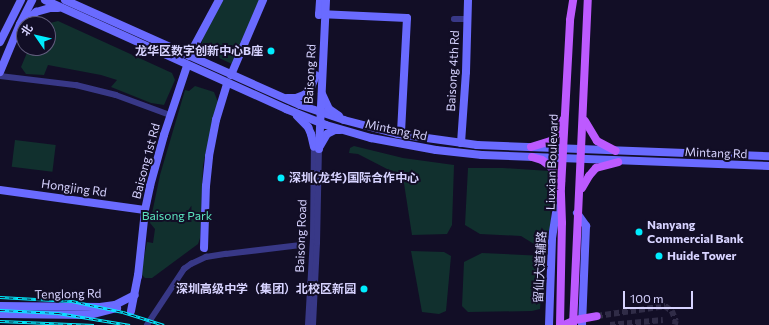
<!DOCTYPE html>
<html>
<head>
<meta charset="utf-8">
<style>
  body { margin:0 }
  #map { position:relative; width:769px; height:325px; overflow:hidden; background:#120e26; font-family:Commissioner,"Noto Sans SC",sans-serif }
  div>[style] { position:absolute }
  .green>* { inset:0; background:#11302e; transform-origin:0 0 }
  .street-tunnel>* { height:5.5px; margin-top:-2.75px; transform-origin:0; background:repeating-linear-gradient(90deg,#302c47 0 5.5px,transparent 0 8.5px) }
  .street>* { height:5.5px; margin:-2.75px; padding:0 2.75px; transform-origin:2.75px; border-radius:2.75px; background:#383887 }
  .secondary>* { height:8px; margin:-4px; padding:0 4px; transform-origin:4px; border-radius:4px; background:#6a6bff }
  .primary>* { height:8px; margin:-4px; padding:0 4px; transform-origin:4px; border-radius:4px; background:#bd5aff }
  .rail>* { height:3px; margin-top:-1.5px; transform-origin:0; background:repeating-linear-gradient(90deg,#120e26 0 4.5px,#00ecfe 0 9px); box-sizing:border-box; border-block:1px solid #00ecfe }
  .primary-bridge>* { height:8px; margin:-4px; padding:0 4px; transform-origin:4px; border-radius:4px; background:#bd5aff }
  .dots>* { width:11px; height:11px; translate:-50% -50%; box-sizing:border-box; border:2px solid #120e26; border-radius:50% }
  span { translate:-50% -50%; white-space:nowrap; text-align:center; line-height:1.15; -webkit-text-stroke:4px #120e26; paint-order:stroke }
  .poi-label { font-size:12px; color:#d7d3ff; font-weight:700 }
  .right { translate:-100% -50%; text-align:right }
  .left { translate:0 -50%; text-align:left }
  .street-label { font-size:12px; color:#d7d3ff }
  .park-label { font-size:12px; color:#5be4be }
  .north { position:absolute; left:16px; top:16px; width:40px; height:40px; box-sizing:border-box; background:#120e26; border:1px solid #615d7d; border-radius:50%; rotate:304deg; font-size:11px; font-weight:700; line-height:16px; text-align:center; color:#d7d3ff }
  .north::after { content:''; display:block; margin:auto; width:14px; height:18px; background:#00ecfe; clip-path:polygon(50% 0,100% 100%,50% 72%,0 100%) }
  .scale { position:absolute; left:623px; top:291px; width:70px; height:18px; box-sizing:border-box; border:2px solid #d7d3ff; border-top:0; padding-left:5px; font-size:12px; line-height:14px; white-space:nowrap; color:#d7d3ff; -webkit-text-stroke:3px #120e26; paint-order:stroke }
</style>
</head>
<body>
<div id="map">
  <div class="green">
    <div style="clip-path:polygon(223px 0,259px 0,232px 64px,204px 51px,201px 46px,203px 38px)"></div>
    <div style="clip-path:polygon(58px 21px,172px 73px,175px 80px,164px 105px,151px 103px,111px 87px,117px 80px,101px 75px,48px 65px,44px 75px,26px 74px,21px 67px,29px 48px,48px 48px,48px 24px,46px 24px)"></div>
    <div style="clip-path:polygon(195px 86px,214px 92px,218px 102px,203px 165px,200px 238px,198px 244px,152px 278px,145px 278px,141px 274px,147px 242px,153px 243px,155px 229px,150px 223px,160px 175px,185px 90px,189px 91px)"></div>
    <div style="left:15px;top:140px;width:41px;height:27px;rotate:7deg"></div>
    <div style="clip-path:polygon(354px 146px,403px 158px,454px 165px,452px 225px,447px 234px,412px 235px,403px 177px,404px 173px,391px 171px,358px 154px,349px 153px,350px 148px)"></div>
    <div style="clip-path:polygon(468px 168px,503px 168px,549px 171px,551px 225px,549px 238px,542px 238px,534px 244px,521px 236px,480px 234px,465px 225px)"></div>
    <div style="clip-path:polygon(411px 251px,444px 252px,451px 256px,446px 311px,439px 314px,422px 312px)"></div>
    <div style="clip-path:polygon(482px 253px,544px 256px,540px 309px,532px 311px,468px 312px,462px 306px,464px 262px)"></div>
  </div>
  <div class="street-tunnel">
    <div style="left:597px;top:316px;width:69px;rotate:-8.4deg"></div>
    <div style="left:665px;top:306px;width:9px;rotate:36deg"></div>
    <div style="left:672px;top:311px;width:11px;rotate:68deg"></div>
    <div style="left:676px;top:321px;width:4px;rotate:104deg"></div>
    <div style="left:610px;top:325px;width:53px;rotate:-5.4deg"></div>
  </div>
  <div class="street">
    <div style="left:454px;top:19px;width:14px"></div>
    <div style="left:0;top:76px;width:77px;rotate:6.8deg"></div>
    <div style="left:76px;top:85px;width:41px;rotate:14deg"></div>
    <div style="left:116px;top:95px;width:58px;rotate:20.3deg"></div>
    <div style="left:147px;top:325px;width:67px;rotate:-56.5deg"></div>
    <div style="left:184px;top:269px;width:9px;rotate:-36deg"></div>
    <div style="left:191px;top:264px;width:17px;rotate:-25deg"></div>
    <div style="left:206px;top:257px;width:20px;rotate:-9deg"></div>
    <div style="left:226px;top:254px;width:77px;rotate:-6.8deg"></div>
    <div style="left:308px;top:325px;width:88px;rotate:-86.7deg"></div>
    <div style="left:313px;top:237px;width:90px;rotate:-89.4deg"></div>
    <div style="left:313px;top:325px;width:82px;rotate:-87.2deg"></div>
    <div style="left:317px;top:243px;width:94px;rotate:-88.8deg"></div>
  </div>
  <div class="secondary">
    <div style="left:45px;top:0;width:265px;rotate:24.3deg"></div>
    <div style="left:286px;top:109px;width:43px;rotate:21.8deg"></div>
    <div style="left:326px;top:125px;width:47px;rotate:16.1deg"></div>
    <div style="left:371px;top:138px;width:66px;rotate:10.5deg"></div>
    <div style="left:436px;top:150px;width:46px;rotate:6.2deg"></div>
    <div style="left:482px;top:155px;width:287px;rotate:2.2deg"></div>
    <div style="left:65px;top:0;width:257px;rotate:24.1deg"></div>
    <div style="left:300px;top:105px;width:46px;rotate:18.8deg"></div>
    <div style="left:344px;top:120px;width:56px;rotate:14.5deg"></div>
    <div style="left:398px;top:134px;width:80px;rotate:7.9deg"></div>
    <div style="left:477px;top:145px;width:292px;rotate:2.2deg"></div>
    <div style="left:319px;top:14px;width:88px;rotate:2.6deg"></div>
    <div style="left:407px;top:18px;width:116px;rotate:93deg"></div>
    <div style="left:319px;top:15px;width:15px;rotate:-86deg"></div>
    <div style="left:24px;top:22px;width:16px;rotate:-40deg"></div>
    <div style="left:36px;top:12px;width:15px;rotate:-16deg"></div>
    <div style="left:50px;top:8px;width:8px"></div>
    <div style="left:0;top:42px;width:47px;rotate:-63.4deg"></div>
    <div style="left:189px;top:56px;width:64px;rotate:-61.8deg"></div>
    <div style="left:0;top:72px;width:52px;rotate:-67.4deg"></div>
    <div style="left:20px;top:24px;width:27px;rotate:-63deg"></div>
    <div style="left:231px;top:75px;width:82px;rotate:-66.9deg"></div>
    <div style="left:322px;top:94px;width:17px;rotate:65deg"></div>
    <div style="left:329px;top:109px;width:12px;rotate:35deg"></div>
    <div style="left:287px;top:98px;width:9px"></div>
    <div style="left:296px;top:98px;width:9px;rotate:-21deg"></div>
    <div style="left:304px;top:95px;width:8px;rotate:-40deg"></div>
    <div style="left:310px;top:90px;width:16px;rotate:-68deg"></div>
    <div style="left:297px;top:116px;width:16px;rotate:45deg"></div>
    <div style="left:308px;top:127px;width:8px;rotate:67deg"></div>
    <div style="left:311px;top:134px;width:13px;rotate:77deg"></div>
    <div style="left:461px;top:143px;width:71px;rotate:-86deg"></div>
    <div style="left:466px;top:72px;width:72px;rotate:-88.4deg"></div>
    <div style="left:320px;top:146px;width:14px;rotate:-60deg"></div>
    <div style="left:327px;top:134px;width:9px;rotate:-27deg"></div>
    <div style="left:335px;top:130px;width:5px"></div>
    <div style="left:319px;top:149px;width:149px;rotate:-87.3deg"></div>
    <div style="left:0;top:190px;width:146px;rotate:7.9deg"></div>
    <div style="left:577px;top:213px;width:16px;rotate:55deg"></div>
    <div style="left:586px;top:226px;width:99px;rotate:92.3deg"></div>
    <div style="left:204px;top:248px;width:62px;rotate:-88.2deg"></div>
    <div style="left:206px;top:186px;width:30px;rotate:-84deg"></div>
    <div style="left:209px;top:156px;width:37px;rotate:-79deg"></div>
    <div style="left:216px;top:120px;width:38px;rotate:-73deg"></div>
    <div style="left:0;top:306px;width:100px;rotate:0.6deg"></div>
    <div style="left:100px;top:307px;width:15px;rotate:-8deg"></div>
    <div style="left:115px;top:305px;width:22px;rotate:-27deg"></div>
    <div style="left:131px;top:311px;width:36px;rotate:-79deg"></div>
    <div style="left:138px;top:276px;width:66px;rotate:-83.9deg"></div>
    <div style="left:145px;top:210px;width:25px;rotate:-78deg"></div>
    <div style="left:150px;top:186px;width:53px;rotate:-74.6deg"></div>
    <div style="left:164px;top:135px;width:73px;rotate:-71.6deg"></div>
    <div style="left:0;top:314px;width:89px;rotate:0.6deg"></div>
    <div style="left:89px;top:315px;width:29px;rotate:-14deg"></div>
    <div style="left:549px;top:325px;width:87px;rotate:-88deg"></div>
    <div style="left:552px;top:238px;width:45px;rotate:-81deg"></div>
  </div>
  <div class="primary">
    <div style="left:585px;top:121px;width:23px;rotate:59deg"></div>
    <div style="left:597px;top:141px;width:21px;rotate:28deg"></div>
    <div style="left:531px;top:147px;width:21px;rotate:-17deg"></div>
    <div style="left:551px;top:141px;width:11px;rotate:-49deg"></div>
    <div style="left:558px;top:133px;width:14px;rotate:-69deg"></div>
    <div style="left:532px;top:157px;width:10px;rotate:17deg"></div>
    <div style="left:542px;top:160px;width:11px;rotate:38deg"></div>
    <div style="left:551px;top:167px;width:17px;rotate:54deg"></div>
    <div style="left:582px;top:188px;width:14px;rotate:-60deg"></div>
    <div style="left:589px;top:176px;width:11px;rotate:-49deg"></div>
    <div style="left:596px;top:168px;width:23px;rotate:-15deg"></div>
    <div style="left:560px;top:325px;width:102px;rotate:-88.9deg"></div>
    <div style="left:562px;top:223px;width:35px;rotate:-92deg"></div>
    <div style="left:561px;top:188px;width:168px;rotate:-86.9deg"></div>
    <div style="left:570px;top:20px;width:20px;rotate:-81deg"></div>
    <div style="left:573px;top:325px;width:325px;rotate:-87.4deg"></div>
  </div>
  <div class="rail">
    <div style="left:0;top:297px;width:72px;rotate:3.2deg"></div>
    <div style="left:72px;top:301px;width:52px;rotate:12.2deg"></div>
    <div style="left:123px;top:312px;width:43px;rotate:17.6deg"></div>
    <div style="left:0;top:310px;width:58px;rotate:3deg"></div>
    <div style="left:58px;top:313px;width:73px;rotate:9.5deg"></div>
    <div style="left:0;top:321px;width:94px;rotate:2.4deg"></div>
  </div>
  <div class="primary-bridge">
    <div style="left:564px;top:325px;width:12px;rotate:-24deg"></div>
    <div style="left:575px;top:320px;width:22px;rotate:-10deg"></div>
  </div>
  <div class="dots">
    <div style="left:271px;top:51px;background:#00ecfe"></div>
    <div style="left:281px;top:178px;background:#00ecfe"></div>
    <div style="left:639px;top:232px;background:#00ecfe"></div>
    <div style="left:659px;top:256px;background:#00ecfe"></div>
    <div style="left:364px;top:289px;background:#00ecfe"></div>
  </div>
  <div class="poi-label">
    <span class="right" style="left:263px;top:51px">龙华区数字创新中心B座</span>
    <span class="left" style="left:289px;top:178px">深圳(龙华)国际合作中心</span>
    <span class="left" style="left:647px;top:232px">Nanyang<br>Commercial Bank</span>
    <span class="left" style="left:667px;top:256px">Huide Tower</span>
    <span class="right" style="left:356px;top:289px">深圳高级中学（集团）北校区新园</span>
  </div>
  <div class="street-label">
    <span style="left:453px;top:71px;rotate:-87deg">Baisong 4th Rd</span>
    <span style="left:310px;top:74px;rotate:-87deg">Baisong Rd</span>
    <span style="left:396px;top:130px;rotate:12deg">Mintang Rd</span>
    <span style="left:716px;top:153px;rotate:2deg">Mintang Rd</span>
    <span style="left:146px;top:161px;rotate:-75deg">Baisong 1st Rd</span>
    <span style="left:552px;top:162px;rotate:-88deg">Liuxian Boulevard</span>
    <span style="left:74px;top:188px;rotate:8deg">Hongjing Rd</span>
    <span style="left:301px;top:236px;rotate:-88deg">Baisong Road</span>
    <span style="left:540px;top:267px;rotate:-87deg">留仙大道辅路</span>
    <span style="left:68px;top:294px;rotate:-1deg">Tenglong Rd</span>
  </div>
  <div class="park-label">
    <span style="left:177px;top:216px">Baisong Park</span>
  </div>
  <div class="north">北</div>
  <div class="scale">100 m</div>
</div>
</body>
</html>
